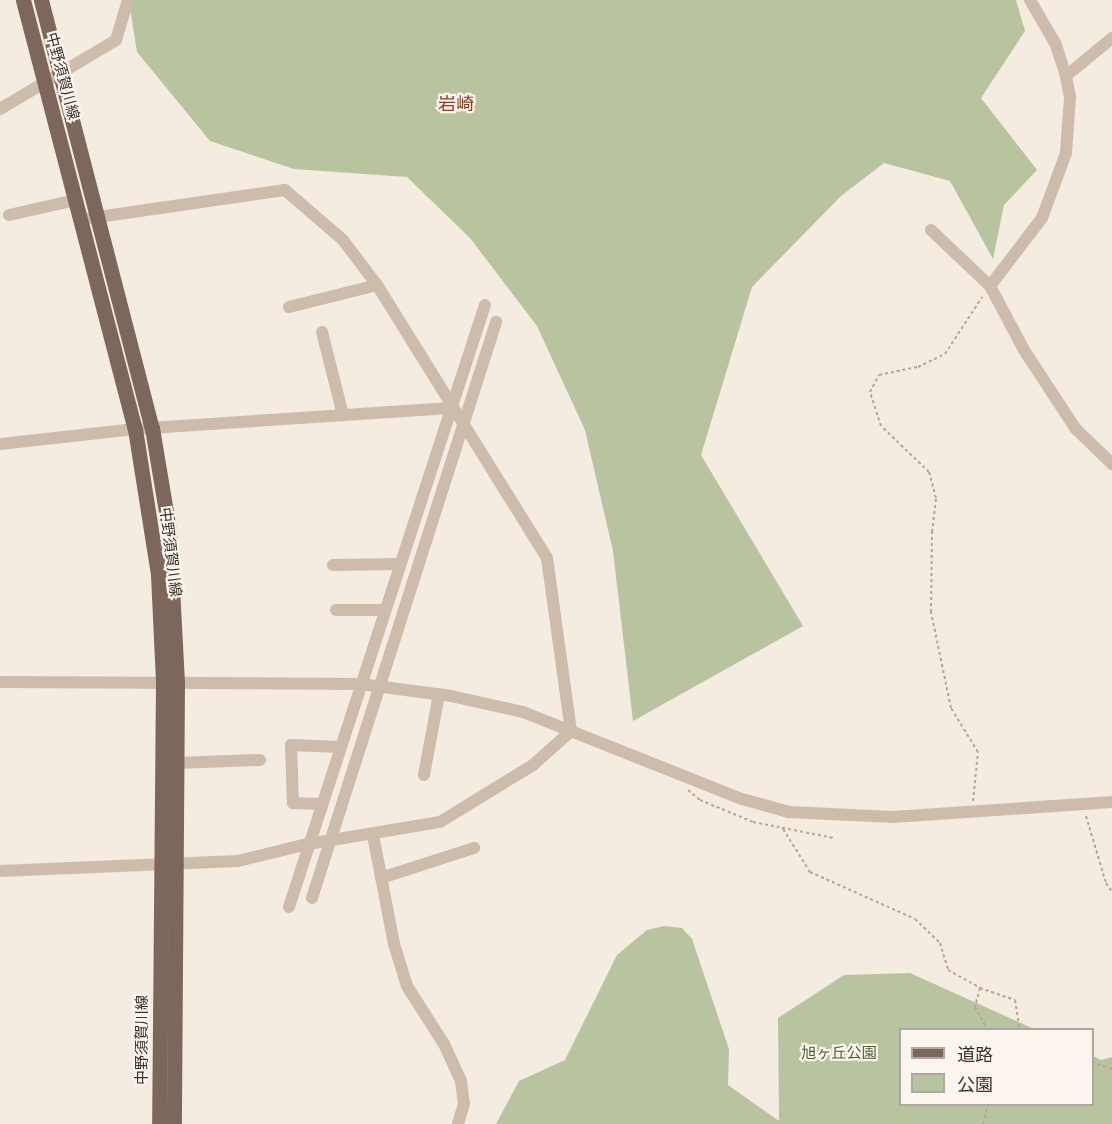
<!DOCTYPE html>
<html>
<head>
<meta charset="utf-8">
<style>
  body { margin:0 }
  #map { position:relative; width:1112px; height:1124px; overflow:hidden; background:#f4ebe1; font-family:"Open Sans","Noto Sans JP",sans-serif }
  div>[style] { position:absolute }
  .green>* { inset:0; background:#b8c4a0 }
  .path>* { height:2px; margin-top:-1px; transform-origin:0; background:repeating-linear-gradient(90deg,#b9a596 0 3px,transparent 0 6px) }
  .minor>* { height:12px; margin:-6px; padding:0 6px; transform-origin:6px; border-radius:6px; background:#cdbbac }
  .major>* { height:15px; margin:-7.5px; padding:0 7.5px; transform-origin:7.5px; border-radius:7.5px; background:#7d675c }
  span { translate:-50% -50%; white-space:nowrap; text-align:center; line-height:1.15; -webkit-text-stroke:4.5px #fbf5ee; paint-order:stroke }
  .street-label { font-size:15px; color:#3b302b }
  .park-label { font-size:15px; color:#4a5a2e }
  .quarter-label { font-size:18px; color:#8c3b22 }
  .legend { position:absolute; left:899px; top:1028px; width:195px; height:78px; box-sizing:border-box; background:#fbf5ee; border:2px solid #aea6a0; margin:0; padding:8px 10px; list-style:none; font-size:18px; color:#3b302b }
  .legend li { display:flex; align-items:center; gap:12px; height:30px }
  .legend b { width:30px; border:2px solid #aea6a0 }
</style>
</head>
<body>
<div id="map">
  <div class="green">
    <div style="clip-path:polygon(132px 0,1016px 0,1025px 31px,981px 98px,1037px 170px,1004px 205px,993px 259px,950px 181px,884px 163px,841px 196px,752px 287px,701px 455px,803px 626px,633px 721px,613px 551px,585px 430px,537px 326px,470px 238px,407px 177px,294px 169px,210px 141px,137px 52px,130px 8px)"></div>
    <div style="clip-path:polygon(664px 926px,682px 928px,692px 939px,729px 1049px,728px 1085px,779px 1121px,778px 1018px,844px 975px,910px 973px,1034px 1029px,900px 1030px,900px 1104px,1092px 1104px,1093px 1056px,1101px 1060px,1112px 1057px,1112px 1124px,496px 1124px,519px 1081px,565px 1060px,617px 955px,647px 930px)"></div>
  </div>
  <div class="path">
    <div style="left:688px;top:790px;width:16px;rotate:40deg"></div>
    <div style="left:700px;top:800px;width:57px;rotate:22.5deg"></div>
    <div style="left:753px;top:822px;width:82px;rotate:11.3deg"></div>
    <div style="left:973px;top:801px;width:49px;rotate:-84.2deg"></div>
    <div style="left:978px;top:752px;width:52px;rotate:-121.5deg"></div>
    <div style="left:951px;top:708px;width:98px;rotate:-101.8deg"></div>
    <div style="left:931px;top:612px;width:80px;rotate:-89.3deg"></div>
    <div style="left:932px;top:532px;width:34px;rotate:-83deg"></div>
    <div style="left:936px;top:498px;width:27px;rotate:-105deg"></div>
    <div style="left:929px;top:472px;width:66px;rotate:-136.2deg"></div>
    <div style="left:881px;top:426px;width:36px;rotate:-108deg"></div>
    <div style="left:870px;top:392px;width:19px;rotate:-62deg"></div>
    <div style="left:879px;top:375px;width:40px;rotate:-12deg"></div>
    <div style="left:918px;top:367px;width:30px;rotate:-26deg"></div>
    <div style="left:945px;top:354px;width:68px;rotate:-57deg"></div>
    <div style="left:1086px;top:816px;width:70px;rotate:73.4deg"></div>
    <div style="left:1106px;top:883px;width:11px;rotate:56deg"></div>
    <div style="left:783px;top:829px;width:51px;rotate:57.9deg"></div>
    <div style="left:810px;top:872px;width:115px;rotate:24.1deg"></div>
    <div style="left:915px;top:919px;width:35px;rotate:44deg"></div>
    <div style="left:940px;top:943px;width:28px;rotate:73deg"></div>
    <div style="left:948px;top:970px;width:37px;rotate:29deg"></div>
    <div style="left:980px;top:988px;width:37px;rotate:19deg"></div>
    <div style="left:1015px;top:1000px;width:30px;rotate:81deg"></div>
    <div style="left:980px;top:988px;width:20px;rotate:105deg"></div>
    <div style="left:975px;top:1007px;width:26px;rotate:61deg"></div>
    <div style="left:1092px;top:1062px;width:21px;rotate:19deg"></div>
    <div style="left:983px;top:1124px;width:21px;rotate:-76deg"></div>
  </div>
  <div class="minor">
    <div style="left:1066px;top:76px;width:60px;rotate:-39.6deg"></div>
    <div style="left:0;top:109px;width:135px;rotate:-30.7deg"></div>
    <div style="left:116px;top:40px;width:42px;rotate:-73.3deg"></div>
    <div style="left:9px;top:215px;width:69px;rotate:-12.6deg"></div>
    <div style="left:931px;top:230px;width:81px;rotate:43.5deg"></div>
    <div style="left:990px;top:286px;width:72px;rotate:62deg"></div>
    <div style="left:1024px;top:350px;width:93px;rotate:56.8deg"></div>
    <div style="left:1075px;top:428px;width:52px;rotate:44.2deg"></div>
    <div style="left:990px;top:286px;width:86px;rotate:-52.6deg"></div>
    <div style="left:1042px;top:218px;width:69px;rotate:-69.7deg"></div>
    <div style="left:1066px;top:153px;width:56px;rotate:-85.9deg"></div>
    <div style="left:1070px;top:97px;width:21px;rotate:-101deg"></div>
    <div style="left:1066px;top:76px;width:35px;rotate:-108deg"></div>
    <div style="left:1055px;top:43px;width:50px;rotate:-120.2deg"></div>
    <div style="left:289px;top:307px;width:91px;rotate:-14deg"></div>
    <div style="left:322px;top:332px;width:86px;rotate:75.8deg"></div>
    <div style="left:0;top:444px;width:136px;rotate:-6.3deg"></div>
    <div style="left:135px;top:429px;width:316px;rotate:-3.8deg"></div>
    <div style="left:333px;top:565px;width:67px;rotate:-0.9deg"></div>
    <div style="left:336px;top:610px;width:48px"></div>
    <div style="left:0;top:682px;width:360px;rotate:0.3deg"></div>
    <div style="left:360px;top:684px;width:92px;rotate:7.5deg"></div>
    <div style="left:451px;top:696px;width:74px;rotate:12.5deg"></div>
    <div style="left:523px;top:712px;width:236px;rotate:21.7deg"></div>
    <div style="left:742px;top:799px;width:49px;rotate:15.5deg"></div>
    <div style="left:789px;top:812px;width:104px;rotate:2.8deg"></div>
    <div style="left:893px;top:817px;width:220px;rotate:-3.9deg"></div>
    <div style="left:177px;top:763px;width:83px;rotate:-2.1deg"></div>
    <div style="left:424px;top:775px;width:82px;rotate:-79.5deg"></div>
    <div style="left:321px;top:804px;width:28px;rotate:-178deg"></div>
    <div style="left:293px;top:803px;width:58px;rotate:-92deg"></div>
    <div style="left:291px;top:745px;width:48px;rotate:2.4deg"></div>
    <div style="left:373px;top:835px;width:111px;rotate:79.1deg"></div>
    <div style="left:394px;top:944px;width:44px;rotate:72.8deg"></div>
    <div style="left:407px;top:986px;width:69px;rotate:57.5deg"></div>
    <div style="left:444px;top:1044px;width:41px;rotate:65.3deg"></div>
    <div style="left:461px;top:1081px;width:23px;rotate:83deg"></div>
    <div style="left:464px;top:1104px;width:21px;rotate:107deg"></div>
    <div style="left:0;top:871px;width:238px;rotate:-2.4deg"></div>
    <div style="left:238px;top:861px;width:72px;rotate:-13.7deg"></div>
    <div style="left:308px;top:844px;width:134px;rotate:-9.5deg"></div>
    <div style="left:440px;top:822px;width:109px;rotate:-31.5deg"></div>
    <div style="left:533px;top:765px;width:51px;rotate:-41.8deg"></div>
    <div style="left:571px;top:731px;width:175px;rotate:-97.9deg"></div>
    <div style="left:547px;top:558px;width:322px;rotate:-121.9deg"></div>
    <div style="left:377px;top:285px;width:56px;rotate:-127.1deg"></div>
    <div style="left:343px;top:240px;width:77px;rotate:-139.2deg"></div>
    <div style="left:285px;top:190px;width:196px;rotate:171.8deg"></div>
    <div style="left:381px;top:878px;width:98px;rotate:-17.9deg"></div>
    <div style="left:312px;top:898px;width:605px;rotate:-72.28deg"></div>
    <div style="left:289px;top:907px;width:633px;rotate:-71.97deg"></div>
  </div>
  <div class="major">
    <div style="left:23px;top:0;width:443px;rotate:75.4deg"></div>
    <div style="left:135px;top:429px;width:148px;rotate:81deg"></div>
    <div style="left:158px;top:575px;width:107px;rotate:87.3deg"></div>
    <div style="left:163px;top:682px;width:442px;rotate:90.5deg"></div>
    <div style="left:41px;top:0;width:442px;rotate:75.5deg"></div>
    <div style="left:152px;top:428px;width:103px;rotate:80.5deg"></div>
    <div style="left:169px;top:530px;width:152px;rotate:87deg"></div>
    <div style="left:177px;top:682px;width:442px;rotate:90.4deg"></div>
  </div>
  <div class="street-label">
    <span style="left:63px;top:76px;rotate:75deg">中野須賀川線</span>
    <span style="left:171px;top:552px;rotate:83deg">中野須賀川線</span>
    <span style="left:142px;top:1040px;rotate:-90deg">中野須賀川線</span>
  </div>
  <div class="park-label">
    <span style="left:839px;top:1053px">旭ヶ丘公園</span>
  </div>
  <div class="quarter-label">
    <span style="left:456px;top:103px">岩崎</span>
  </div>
  <ul class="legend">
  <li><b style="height:8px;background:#7d675c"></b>道路</li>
  <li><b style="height:16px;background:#b8c4a0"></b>公園</li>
  </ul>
</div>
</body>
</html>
